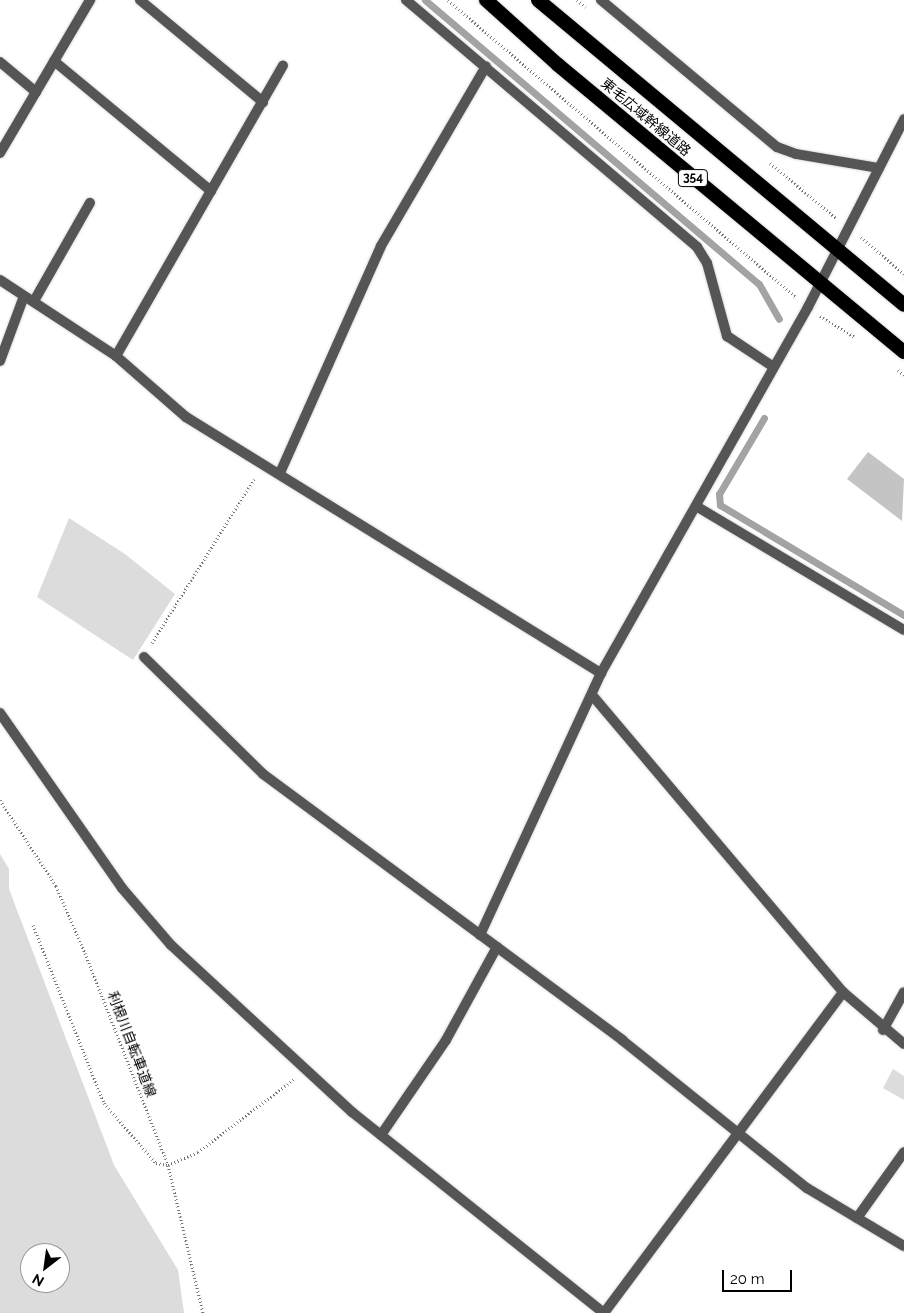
<!DOCTYPE html>
<html>
<head>
<meta charset="utf-8">
<style>
  body { margin:0 }
  #map { position:relative; width:904px; height:1313px; overflow:hidden; background:#fff; font-family:Raleway,"Noto Sans JP",sans-serif }
  div>[style] { position:absolute }
  .green>* { inset:0; background:#dcdcdc }
  .stream>* { height:7px; margin:-3.5px; padding:0 3.5px; transform-origin:3.5px; border-radius:3.5px; background:#a3a3a3 }
  .building>* { inset:0; background:#c4c4c4 }
  .path>* { height:3px; margin-top:-1.5px; transform-origin:0; background:repeating-linear-gradient(90deg,#777 0 1px,transparent 0 3.5px) }
  .roads { filter:drop-shadow(0 0 1px #dbdbdb) drop-shadow(0 0 1px #dbdbdb) }
  .service>* { height:10px; margin:-5px; padding:0 5px; transform-origin:5px; border-radius:5px; background:#555 }
  .minor>* { height:10px; margin:-5px; padding:0 5px; transform-origin:5px; border-radius:5px; background:#555 }
  .trunk>* { height:14px; margin:-7px; padding:0 7px; transform-origin:7px; border-radius:7px; background:#000 }
  span { translate:-50% -50%; white-space:nowrap; text-align:center; line-height:1.15; -webkit-text-stroke:4px #fff; paint-order:stroke }
  .shield-label span { padding:1px 4px; background:#fff; border:1px solid; border-radius:4px; -webkit-text-stroke-width:0 }
  .shield-label { font-size:12px; color:#000; font-weight:700 }
  .street-label { font-size:14px; color:#000 }
  .north { position:absolute; left:20px; top:1243px; width:50px; height:50px; box-sizing:border-box; background:#fff; border:1px solid #999; border-radius:50%; rotate:210deg; font-size:14px; font-weight:700; line-height:20px; text-align:center; color:#000 }
  .north::after { content:''; display:block; margin:auto; width:18px; height:22px; background:#000; clip-path:polygon(50% 0,100% 100%,50% 72%,0 100%) }
  .scale { position:absolute; left:722px; top:1270px; width:70px; height:22px; box-sizing:border-box; border:2px solid #000; border-top:0; padding-left:6px; font-size:15px; line-height:18px; white-space:nowrap; color:#000; -webkit-text-stroke:4px #fff; paint-order:stroke }
</style>
</head>
<body>
<div id="map">
  <div class="green">
    <div style="clip-path:polygon(69px 518px,125px 554px,175px 594px,133px 660px,37px 597px)"></div>
    <div style="clip-path:polygon(evenodd,0 854px,9px 869px,9px 889px,114px 1165px,178px 1270px,184px 1313px,0 1313px,0 854px,30px 1253px,60px 1253px,60px 1283px,30px 1283px,30px 1253px)"></div>
    <div style="clip-path:polygon(893px 1069px,904px 1076px,904px 1100px,883px 1088px)"></div>
  </div>
  <div class="stream">
    <div style="left:425px;top:0;width:438px;rotate:40.4deg"></div>
    <div style="left:759px;top:284px;width:40px;rotate:60.3deg"></div>
    <div style="left:764px;top:418px;width:88px;rotate:120.6deg"></div>
    <div style="left:719px;top:494px;width:11px;rotate:85deg"></div>
    <div style="left:720px;top:505px;width:214px;rotate:30.9deg"></div>
  </div>
  <div class="building">
    <div style="clip-path:polygon(868px 452px,904px 479px,902px 521px,847px 479px)"></div>
  </div>
  <div class="path">
    <div style="left:448px;top:0;width:458px;rotate:40.5deg"></div>
    <div style="left:577px;top:0;width:11px;rotate:38deg"></div>
    <div style="left:770px;top:163px;width:86px;rotate:39.8deg"></div>
    <div style="left:861px;top:237px;width:57px;rotate:40.7deg"></div>
    <div style="left:820px;top:316px;width:41px;rotate:31deg"></div>
    <div style="left:898px;top:370px;width:8px;rotate:40deg"></div>
    <div style="left:152px;top:643px;width:193px;rotate:-58.1deg"></div>
    <div style="left:0;top:800px;width:103px;rotate:56.9deg"></div>
    <div style="left:56px;top:886px;width:73px;rotate:66.6deg"></div>
    <div style="left:85px;top:953px;width:228px;rotate:68.6deg"></div>
    <div style="left:168px;top:1165px;width:152px;rotate:76.7deg"></div>
    <div style="left:33px;top:925px;width:192px;rotate:68.3deg"></div>
    <div style="left:104px;top:1103px;width:79px;rotate:49.1deg"></div>
    <div style="left:156px;top:1163px;width:12px;rotate:9deg"></div>
    <div style="left:168px;top:1165px;width:33px;rotate:-23deg"></div>
    <div style="left:198px;top:1152px;width:121px;rotate:-37.2deg"></div>
  </div>
  <div class="roads">
    <div class="service">
      <div style="left:601px;top:0;width:229px;rotate:39.9deg"></div>
      <div style="left:777px;top:147px;width:20px;rotate:20deg"></div>
      <div style="left:796px;top:154px;width:84px;rotate:9.6deg"></div>
      <div style="left:883px;top:1030px;width:43px;rotate:-61.1deg"></div>
    </div>
    <div class="minor">
      <div style="left:140px;top:0;width:160px;rotate:39.7deg"></div>
      <div style="left:406px;top:0;width:382px;rotate:40.3deg"></div>
      <div style="left:697px;top:247px;width:19px;rotate:58deg"></div>
      <div style="left:707px;top:263px;width:76px;rotate:74.7deg"></div>
      <div style="left:727px;top:336px;width:54px;rotate:33.7deg"></div>
      <div style="left:54px;top:61px;width:204px;rotate:39.6deg"></div>
      <div style="left:0;top:62px;width:47px;rotate:39.8deg"></div>
      <div style="left:0;top:153px;width:178px;rotate:-59.5deg"></div>
      <div style="left:0;top:280px;width:139px;rotate:33.2deg"></div>
      <div style="left:116px;top:356px;width:93px;rotate:41.1deg"></div>
      <div style="left:186px;top:417px;width:488px;rotate:31.7deg"></div>
      <div style="left:34px;top:301px;width:113px;rotate:-60.3deg"></div>
      <div style="left:116px;top:356px;width:335px;rotate:-60.1deg"></div>
      <div style="left:0;top:361px;width:69px;rotate:-69.7deg"></div>
      <div style="left:280px;top:473px;width:248px;rotate:-66deg"></div>
      <div style="left:381px;top:246px;width:208px;rotate:-59.7deg"></div>
      <div style="left:696px;top:506px;width:242px;rotate:30.8deg"></div>
      <div style="left:144px;top:657px;width:167px;rotate:44.5deg"></div>
      <div style="left:263px;top:774px;width:447px;rotate:36.5deg"></div>
      <div style="left:622px;top:1040px;width:237px;rotate:38.7deg"></div>
      <div style="left:807px;top:1188px;width:113px;rotate:30.9deg"></div>
      <div style="left:592px;top:695px;width:389px;rotate:49.8deg"></div>
      <div style="left:843px;top:992px;width:80px;rotate:40.4deg"></div>
      <div style="left:0;top:713px;width:213px;rotate:55.1deg"></div>
      <div style="left:122px;top:888px;width:75px;rotate:49.3deg"></div>
      <div style="left:171px;top:945px;width:246px;rotate:42.7deg"></div>
      <div style="left:352px;top:1112px;width:322px;rotate:38.6deg"></div>
      <div style="left:480px;top:935px;width:289px;rotate:-65.2deg"></div>
      <div style="left:601px;top:673px;width:420px;rotate:-60.5deg"></div>
      <div style="left:808px;top:307px;width:211px;rotate:-62.9deg"></div>
      <div style="left:381px;top:1135px;width:115px;rotate:-55.6deg"></div>
      <div style="left:446px;top:1040px;width:106px;rotate:-61.3deg"></div>
      <div style="left:857px;top:1218px;width:81px;rotate:-54.5deg"></div>
      <div style="left:604px;top:1313px;width:400px;rotate:-53.3deg"></div>
    </div>
    <div class="trunk">
      <div style="left:486px;top:0;width:96px;rotate:42deg"></div>
      <div style="left:557px;top:64px;width:451px;rotate:39.7deg"></div>
      <div style="left:538px;top:0;width:476px;rotate:39.8deg"></div>
    </div>
  </div>
  <div class="shield-label">
    <span style="left:693px;top:178px">354</span>
  </div>
  <div class="street-label">
    <span style="left:646px;top:117px;rotate:40deg">東毛広域幹線道路</span>
    <span style="left:132px;top:1044px;rotate:69deg">利根川自転車道線</span>
  </div>
  <div class="north">N</div>
  <div class="scale">20 m</div>
</div>
</body>
</html>
